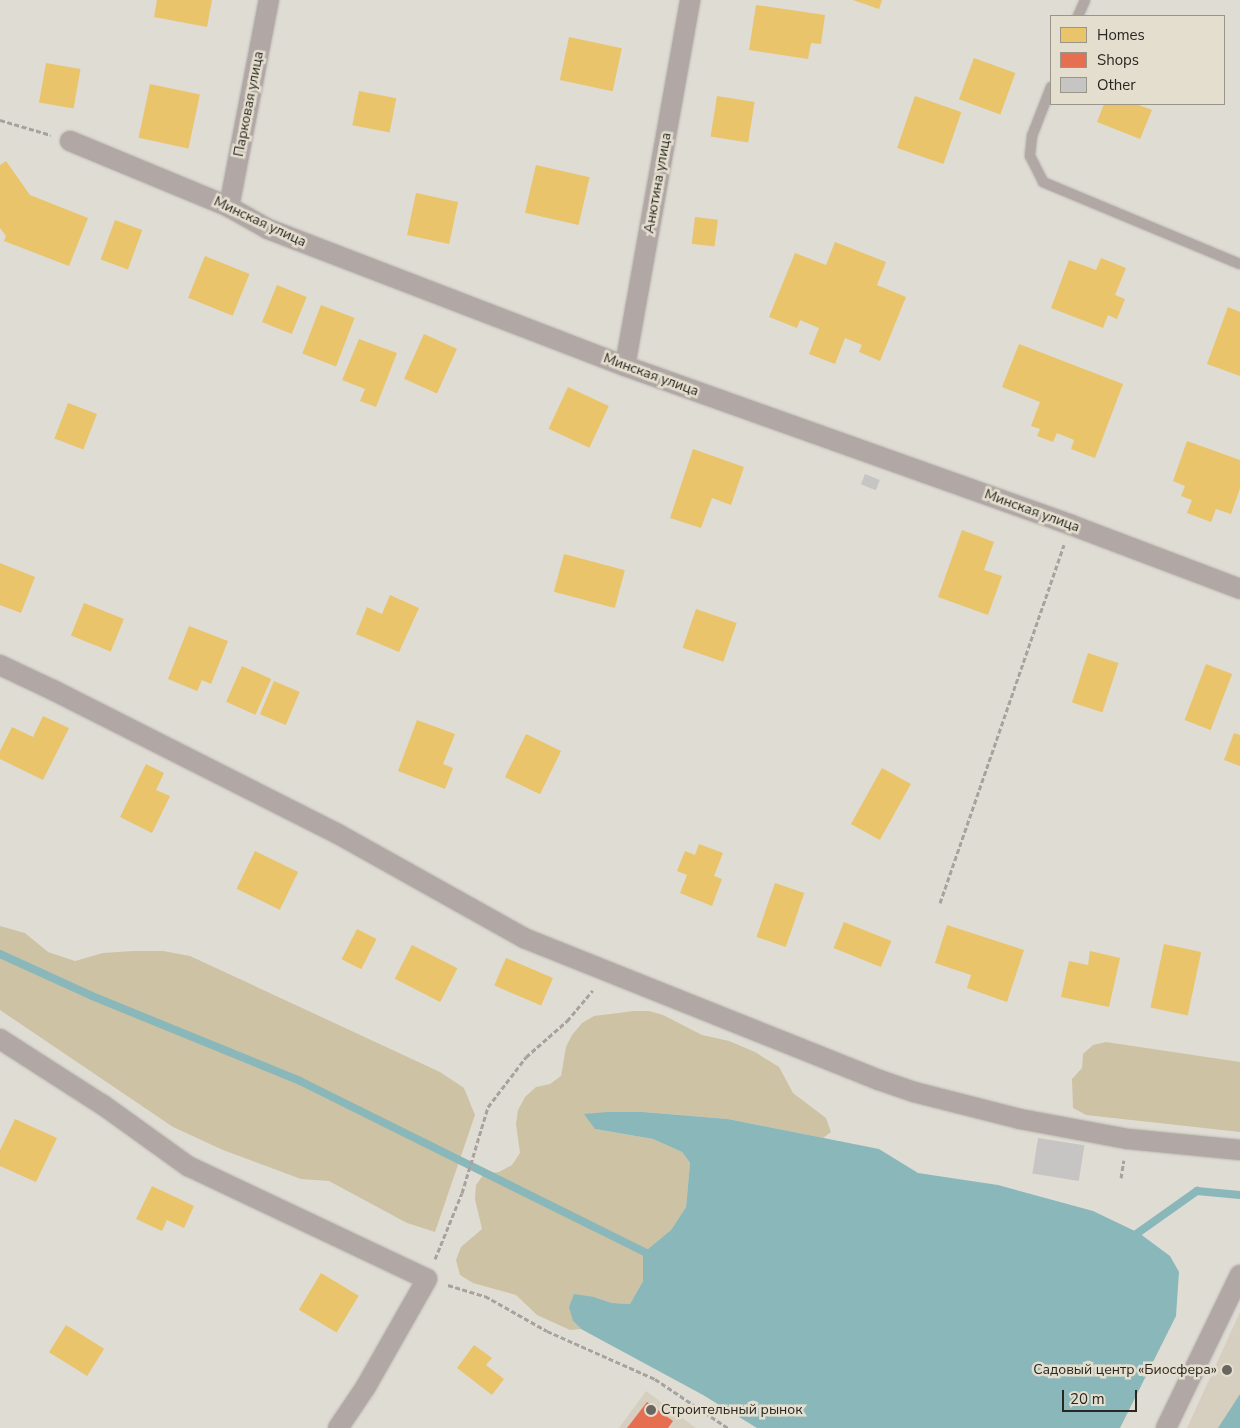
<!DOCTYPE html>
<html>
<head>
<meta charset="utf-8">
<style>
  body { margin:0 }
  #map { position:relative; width:1240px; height:1428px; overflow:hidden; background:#dfdcd4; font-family:"Nunito Sans",sans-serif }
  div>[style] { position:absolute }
  .built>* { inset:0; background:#d6cfc0 }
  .green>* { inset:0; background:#cec2a4 }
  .water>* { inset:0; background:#8ab8ba }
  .homes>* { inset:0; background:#e9c46a; transform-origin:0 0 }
  .shops>* { inset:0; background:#e76f51 }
  .stream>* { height:8px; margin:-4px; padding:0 4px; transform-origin:4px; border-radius:4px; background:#8ab8ba }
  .building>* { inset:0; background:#c7c5c4; transform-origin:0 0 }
  .path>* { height:3px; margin-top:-1.5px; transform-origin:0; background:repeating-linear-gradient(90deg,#a8a29f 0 5px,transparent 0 7.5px) }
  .roads { filter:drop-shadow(0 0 1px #bab7b1) drop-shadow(0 0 1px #bab7b1) }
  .lane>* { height:10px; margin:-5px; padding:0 5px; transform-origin:5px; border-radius:5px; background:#b1a8a6 }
  .street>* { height:20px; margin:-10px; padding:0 10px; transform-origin:10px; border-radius:10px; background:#b1a8a6 }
  .dots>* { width:14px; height:14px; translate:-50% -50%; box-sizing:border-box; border:2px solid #e4decf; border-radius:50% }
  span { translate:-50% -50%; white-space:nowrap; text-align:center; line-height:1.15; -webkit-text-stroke:5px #e4decf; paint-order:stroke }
  .street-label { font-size:14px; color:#292721 }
  .poi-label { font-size:14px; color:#292721 }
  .right { translate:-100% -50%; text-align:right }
  .left { translate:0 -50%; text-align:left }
  .legend { position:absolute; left:1050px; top:15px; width:175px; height:90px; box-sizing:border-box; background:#e4decf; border:1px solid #999589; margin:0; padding:6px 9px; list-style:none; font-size:15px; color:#292721 }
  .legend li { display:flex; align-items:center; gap:10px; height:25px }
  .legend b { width:25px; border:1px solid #999589 }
  .scale { position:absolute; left:1062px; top:1390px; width:75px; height:22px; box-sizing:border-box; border:2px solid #292721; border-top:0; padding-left:6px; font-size:15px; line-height:18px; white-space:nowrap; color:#292721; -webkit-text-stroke:4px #e4decf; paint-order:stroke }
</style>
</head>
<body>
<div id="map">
  <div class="built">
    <div style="clip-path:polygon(1240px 1312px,1240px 1428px,1187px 1428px)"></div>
    <div style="clip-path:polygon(646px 1391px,696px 1428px,619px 1428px)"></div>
  </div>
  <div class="green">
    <div style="clip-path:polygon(0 926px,25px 933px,48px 952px,75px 961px,103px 953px,132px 951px,163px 951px,190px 956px,440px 1072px,464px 1088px,475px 1115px,435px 1232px,407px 1223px,329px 1181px,301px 1179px,223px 1150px,173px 1127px,0 1010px)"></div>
    <div style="clip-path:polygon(634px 1011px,649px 1011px,663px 1015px,702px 1035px,729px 1041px,755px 1052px,779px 1067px,793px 1093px,826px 1118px,831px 1132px,823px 1138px,728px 1119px,643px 1112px,607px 1112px,595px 1129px,653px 1139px,682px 1152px,690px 1163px,686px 1207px,671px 1230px,643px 1253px,643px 1281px,630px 1304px,612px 1303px,594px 1297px,573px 1321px,581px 1329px,570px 1330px,537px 1315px,516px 1295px,473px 1283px,460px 1275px,456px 1260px,461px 1247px,482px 1229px,475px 1199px,476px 1185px,484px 1174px,499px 1172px,512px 1165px,520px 1153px,516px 1124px,518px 1110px,525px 1097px,536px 1087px,550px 1084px,561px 1076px,566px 1047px,572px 1035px,582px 1023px,594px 1016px)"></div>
    <div style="clip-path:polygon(1106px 1042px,1240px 1062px,1240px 1132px,1086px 1115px,1073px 1108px,1072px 1079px,1082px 1068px,1083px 1054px,1093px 1045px)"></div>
  </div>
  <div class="water">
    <div style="clip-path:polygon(607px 1112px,643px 1112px,728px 1119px,879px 1149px,918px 1173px,998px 1185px,1093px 1211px,1139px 1233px,1170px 1256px,1179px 1272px,1176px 1316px,1120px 1428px,757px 1428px,703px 1395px,581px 1329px,573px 1321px,569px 1307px,574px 1294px,594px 1297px,612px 1303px,630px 1304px,643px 1281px,643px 1253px,671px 1230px,686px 1207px,690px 1163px,682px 1152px,653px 1139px,595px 1129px,584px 1114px)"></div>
    <div style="clip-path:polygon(1240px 1394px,1240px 1428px,1218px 1428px)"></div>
  </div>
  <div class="homes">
    <div style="clip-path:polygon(157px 0,212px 0,207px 27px,154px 17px)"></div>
    <div style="clip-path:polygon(853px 0,882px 0,879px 9px)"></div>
    <div style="clip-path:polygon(756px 5px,825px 15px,821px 44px,811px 43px,808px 59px,749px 50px)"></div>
    <div style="left:569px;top:37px;width:54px;height:44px;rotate:12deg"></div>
    <div style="left:974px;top:58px;width:44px;height:44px;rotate:20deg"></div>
    <div style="left:46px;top:63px;width:35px;height:40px;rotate:10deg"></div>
    <div style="left:150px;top:84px;width:51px;height:55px;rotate:12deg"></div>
    <div style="left:359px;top:91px;width:38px;height:35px;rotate:11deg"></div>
    <div style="left:717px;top:96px;width:38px;height:41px;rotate:9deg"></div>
    <div style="left:915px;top:96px;width:49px;height:55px;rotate:19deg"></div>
    <div style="clip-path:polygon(1104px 104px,1136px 104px,1152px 110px,1140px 139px,1097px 122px)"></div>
    <div style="clip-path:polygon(6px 161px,30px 195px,88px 218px,69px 266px,4px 241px,6px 236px,0 228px,0 165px)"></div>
    <div style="left:536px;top:165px;width:55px;height:49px;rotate:13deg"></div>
    <div style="left:416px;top:193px;width:43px;height:43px;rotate:12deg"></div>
    <div style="left:695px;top:217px;width:23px;height:27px;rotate:7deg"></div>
    <div style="left:115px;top:220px;width:29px;height:42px;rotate:20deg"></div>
    <div style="clip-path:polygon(835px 242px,886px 262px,877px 285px,906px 297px,880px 361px,859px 352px,862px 345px,845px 338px,835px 364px,809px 354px,819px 328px,800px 320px,797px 328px,769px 317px,795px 253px,826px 265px)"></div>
    <div style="left:205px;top:256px;width:48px;height:45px;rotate:22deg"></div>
    <div style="clip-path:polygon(1101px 258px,1126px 268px,1115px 295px,1125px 299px,1117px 319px,1108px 315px,1103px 328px,1051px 308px,1069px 260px,1096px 270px)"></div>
    <div style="left:277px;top:285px;width:32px;height:40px;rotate:22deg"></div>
    <div style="left:321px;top:305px;width:36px;height:52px;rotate:21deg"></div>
    <div style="clip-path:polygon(1228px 307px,1240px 312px,1240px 376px,1207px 364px)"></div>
    <div style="left:424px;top:334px;width:36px;height:49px;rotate:24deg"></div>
    <div style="clip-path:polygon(359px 339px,397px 353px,376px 407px,360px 401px,365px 389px,342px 380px)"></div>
    <div style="clip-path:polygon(1019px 344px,1123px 384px,1095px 458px,1071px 449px,1074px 440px,1057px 433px,1053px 442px,1037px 436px,1040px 429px,1031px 426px,1040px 402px,1002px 387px)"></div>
    <div style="left:568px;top:387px;width:45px;height:46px;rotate:25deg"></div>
    <div style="left:68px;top:403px;width:31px;height:38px;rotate:21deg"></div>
    <div style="clip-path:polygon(1187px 441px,1240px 460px,1240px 488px,1231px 514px,1216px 509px,1211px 522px,1187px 513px,1192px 500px,1181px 496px,1185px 486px,1173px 481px)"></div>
    <div style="clip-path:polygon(693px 449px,744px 467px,731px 505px,712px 498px,701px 528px,670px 518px)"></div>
    <div style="clip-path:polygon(962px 530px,994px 542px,984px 570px,1002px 576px,988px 615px,938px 597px)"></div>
    <div style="left:564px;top:554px;width:63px;height:39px;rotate:15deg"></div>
    <div style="clip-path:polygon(0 563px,35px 577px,21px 613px,0 605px)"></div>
    <div style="clip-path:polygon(390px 595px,419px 608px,399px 652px,356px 634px,367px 607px,382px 614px)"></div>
    <div style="left:84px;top:603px;width:43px;height:35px;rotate:22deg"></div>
    <div style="left:696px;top:609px;width:43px;height:41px;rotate:19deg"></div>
    <div style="clip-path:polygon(189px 626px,228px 641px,211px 684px,202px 680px,197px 691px,168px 679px)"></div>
    <div style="left:1088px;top:653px;width:32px;height:52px;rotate:18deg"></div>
    <div style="left:1206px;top:664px;width:28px;height:60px;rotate:21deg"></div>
    <div style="left:242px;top:666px;width:32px;height:39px;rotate:24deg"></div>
    <div style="left:274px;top:681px;width:28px;height:36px;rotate:23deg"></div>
    <div style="clip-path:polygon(43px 716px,69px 728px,43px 780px,0 759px,0 751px,12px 727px,33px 737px)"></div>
    <div style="clip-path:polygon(417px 720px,455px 734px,443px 764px,453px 768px,445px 789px,398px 771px)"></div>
    <div style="clip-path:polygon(1234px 733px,1240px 735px,1240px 766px,1224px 760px)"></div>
    <div style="left:526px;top:734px;width:39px;height:48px;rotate:26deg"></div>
    <div style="clip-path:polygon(146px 764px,164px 773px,156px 790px,170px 796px,152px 833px,120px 817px)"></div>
    <div style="left:882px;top:768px;width:33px;height:64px;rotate:29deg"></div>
    <div style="clip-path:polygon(699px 844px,723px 853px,714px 876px,722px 879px,712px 906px,680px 893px,687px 875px,677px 871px,685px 851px,695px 855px)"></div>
    <div style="left:255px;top:851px;width:48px;height:42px;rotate:26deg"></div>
    <div style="left:775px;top:883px;width:31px;height:57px;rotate:19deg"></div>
    <div style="left:844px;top:922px;width:51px;height:28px;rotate:22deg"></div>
    <div style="clip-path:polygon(947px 925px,1024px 950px,1007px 1002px,967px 988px,971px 975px,935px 963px)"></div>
    <div style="left:357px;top:929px;width:22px;height:34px;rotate:27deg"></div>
    <div style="left:1164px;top:944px;width:38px;height:65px;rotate:12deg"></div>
    <div style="left:412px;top:945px;width:51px;height:38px;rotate:27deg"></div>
    <div style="clip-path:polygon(1090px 951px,1120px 958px,1109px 1007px,1061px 997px,1069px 961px,1088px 965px)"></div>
    <div style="left:506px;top:958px;width:51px;height:30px;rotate:23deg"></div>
    <div style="clip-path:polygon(15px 1119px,57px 1138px,36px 1182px,0 1166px,0 1150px)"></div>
    <div style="clip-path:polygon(152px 1186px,194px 1206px,184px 1228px,167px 1220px,162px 1231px,136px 1219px)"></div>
    <div style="left:321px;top:1273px;width:44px;height:43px;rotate:31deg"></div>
    <div style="left:66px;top:1325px;width:45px;height:32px;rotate:32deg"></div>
    <div style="clip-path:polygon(474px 1345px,492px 1358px,486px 1365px,504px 1379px,492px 1395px,457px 1368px)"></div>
  </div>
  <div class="shops">
    <div style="clip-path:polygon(647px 1402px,673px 1421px,668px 1428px,627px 1428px)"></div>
  </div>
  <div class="stream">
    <div style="left:0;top:954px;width:101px;rotate:24.5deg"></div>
    <div style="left:92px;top:996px;width:225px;rotate:22.2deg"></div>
    <div style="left:300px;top:1081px;width:393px;rotate:26.4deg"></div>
    <div style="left:1132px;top:1237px;width:80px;rotate:-35.3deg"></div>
    <div style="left:1197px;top:1191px;width:43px;rotate:5.3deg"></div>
  </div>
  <div class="building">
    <div style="left:865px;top:474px;width:16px;height:11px;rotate:22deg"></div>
    <div style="left:1038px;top:1138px;width:47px;height:36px;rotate:9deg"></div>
  </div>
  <div class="path">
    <div style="left:0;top:120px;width:53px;rotate:16.4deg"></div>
    <div style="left:940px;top:903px;width:379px;rotate:-70.9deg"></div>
    <div style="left:1121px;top:1178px;width:18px;rotate:-81deg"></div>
    <div style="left:435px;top:1259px;width:71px;rotate:-67.8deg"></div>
    <div style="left:462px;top:1193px;width:90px;rotate:-73.2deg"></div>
    <div style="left:488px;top:1107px;width:63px;rotate:-52.8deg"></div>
    <div style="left:526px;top:1057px;width:55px;rotate:-41.3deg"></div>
    <div style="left:567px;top:1021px;width:40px;rotate:-50deg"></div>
    <div style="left:448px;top:1285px;width:39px;rotate:17deg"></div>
    <div style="left:485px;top:1296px;width:71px;rotate:29.4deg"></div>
    <div style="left:547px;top:1331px;width:118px;rotate:24deg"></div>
    <div style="left:655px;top:1379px;width:88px;rotate:33.9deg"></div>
  </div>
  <div class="roads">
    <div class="lane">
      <div style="left:1078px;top:16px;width:17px;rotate:-66deg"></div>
      <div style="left:1051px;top:87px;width:53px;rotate:111.2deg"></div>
      <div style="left:1032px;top:136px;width:20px;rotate:96deg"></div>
      <div style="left:1030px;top:156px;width:29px;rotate:63deg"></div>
      <div style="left:1043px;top:182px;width:213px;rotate:22.6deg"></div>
    </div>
    <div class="street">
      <div style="left:70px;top:141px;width:172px;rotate:22.5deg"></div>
      <div style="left:229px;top:207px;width:45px;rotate:29.4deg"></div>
      <div style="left:268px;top:229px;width:382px;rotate:21deg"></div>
      <div style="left:625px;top:366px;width:473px;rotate:19.6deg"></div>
      <div style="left:1071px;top:525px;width:181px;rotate:20.7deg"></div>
      <div style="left:229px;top:207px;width:211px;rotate:-79.1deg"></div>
      <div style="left:625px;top:366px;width:372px;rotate:-79.9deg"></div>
      <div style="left:0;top:665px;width:59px;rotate:25.3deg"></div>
      <div style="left:53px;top:690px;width:319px;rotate:26.8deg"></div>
      <div style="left:338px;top:834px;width:213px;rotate:29.2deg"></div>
      <div style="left:524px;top:938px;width:382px;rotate:21.8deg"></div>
      <div style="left:879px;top:1080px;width:37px;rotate:19deg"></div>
      <div style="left:914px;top:1092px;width:109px;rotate:14.3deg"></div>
      <div style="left:1020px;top:1119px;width:110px;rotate:10.5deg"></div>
      <div style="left:1128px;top:1139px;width:113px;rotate:5.6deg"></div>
      <div style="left:0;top:1039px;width:122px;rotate:32.7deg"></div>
      <div style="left:103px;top:1105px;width:105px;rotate:35.7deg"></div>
      <div style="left:188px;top:1166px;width:264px;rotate:25.3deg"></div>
      <div style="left:427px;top:1279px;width:125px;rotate:119.6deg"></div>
      <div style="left:365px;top:1388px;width:48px;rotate:124deg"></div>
      <div style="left:1166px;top:1428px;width:170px;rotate:-64.2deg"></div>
    </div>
  </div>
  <div class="dots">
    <div style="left:1227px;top:1370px;background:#696660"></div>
    <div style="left:651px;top:1410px;background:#696660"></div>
  </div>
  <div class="street-label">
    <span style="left:249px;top:104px;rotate:-79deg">Парковая улица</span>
    <span style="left:658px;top:183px;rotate:-80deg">Анютина улица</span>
    <span style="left:260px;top:222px;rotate:25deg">Минская улица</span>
    <span style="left:651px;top:375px;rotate:20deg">Минская улица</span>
    <span style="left:1032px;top:511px;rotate:20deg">Минская улица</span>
  </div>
  <div class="poi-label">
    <span class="right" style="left:1217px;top:1370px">Садовый центр «Биосфера»</span>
    <span class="left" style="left:661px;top:1410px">Строительный рынок</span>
  </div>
  <ul class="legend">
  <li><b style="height:14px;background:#e9c46a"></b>Homes</li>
  <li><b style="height:14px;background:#e76f51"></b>Shops</li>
  <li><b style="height:14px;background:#c7c5c4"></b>Other</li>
  </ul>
  <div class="scale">20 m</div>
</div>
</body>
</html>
